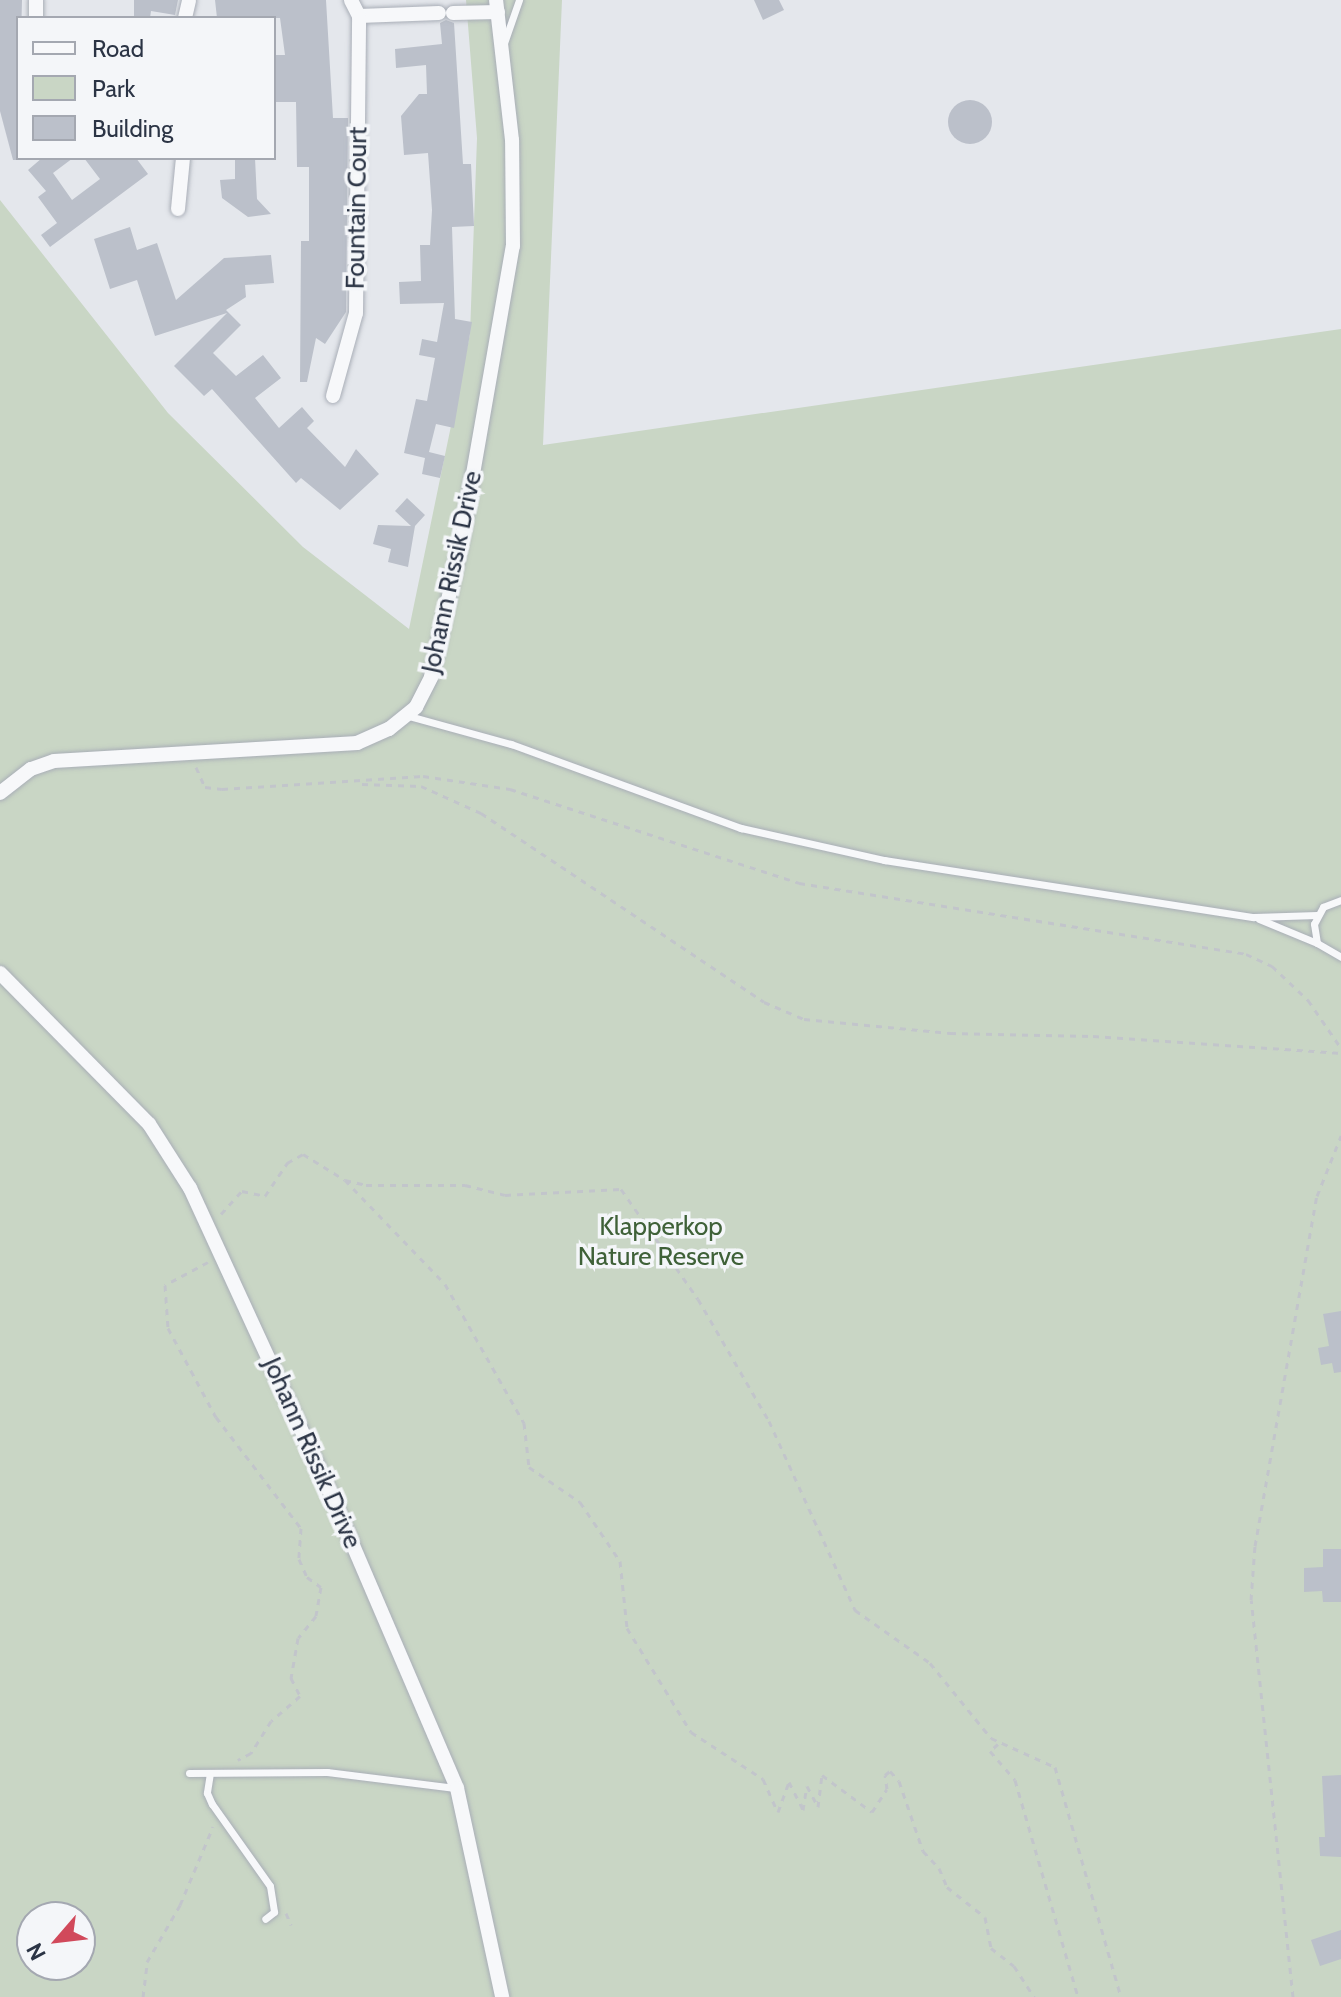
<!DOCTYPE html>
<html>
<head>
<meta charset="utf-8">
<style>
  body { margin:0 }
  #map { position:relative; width:1341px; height:1997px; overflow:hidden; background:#e4e7ec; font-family:Cabin,sans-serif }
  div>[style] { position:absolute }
  .green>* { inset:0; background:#c9d6c5 }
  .building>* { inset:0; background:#bbc0ca }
  .round { border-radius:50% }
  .path>* { height:3px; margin-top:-1.5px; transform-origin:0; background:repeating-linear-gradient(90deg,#c2c5cb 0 6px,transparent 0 12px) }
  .roads { filter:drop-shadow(0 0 2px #a9aeb7) drop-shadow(0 0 2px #a9aeb7) }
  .service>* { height:7px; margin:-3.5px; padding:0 3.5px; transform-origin:3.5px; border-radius:3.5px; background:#f7f8fa }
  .minor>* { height:14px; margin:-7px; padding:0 7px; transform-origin:7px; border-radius:7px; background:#f7f8fa }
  span { translate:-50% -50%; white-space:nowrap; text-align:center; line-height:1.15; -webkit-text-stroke:7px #f4f6f9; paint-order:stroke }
  .street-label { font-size:26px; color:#2b3445 }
  .park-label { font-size:26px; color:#3f6138 }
  .legend { position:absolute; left:16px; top:16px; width:260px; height:144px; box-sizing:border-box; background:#f4f6f9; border:2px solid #a4a8b1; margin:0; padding:10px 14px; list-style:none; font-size:24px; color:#2b3445 }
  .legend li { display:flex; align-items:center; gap:16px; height:40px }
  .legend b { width:40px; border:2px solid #a4a8b1 }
  .north { position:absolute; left:16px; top:1901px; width:80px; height:80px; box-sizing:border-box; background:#f4f6f9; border:2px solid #a4a8b1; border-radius:50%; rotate:242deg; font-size:22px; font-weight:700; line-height:32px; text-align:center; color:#2b3445 }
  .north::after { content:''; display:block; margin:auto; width:28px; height:36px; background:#d1495b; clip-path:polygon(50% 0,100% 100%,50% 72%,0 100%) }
</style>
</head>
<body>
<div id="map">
  <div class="green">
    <div style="clip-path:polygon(evenodd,466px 0,562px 0,543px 445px,1341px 329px,1341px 1997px,0 1997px,0 200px,168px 413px,303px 547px,409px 629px,470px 334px,477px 138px,466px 0,32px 1917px,80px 1917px,80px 1965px,32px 1965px,32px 1917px)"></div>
  </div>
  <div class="building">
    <div style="clip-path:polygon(0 0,22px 0,18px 160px,13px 160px,0 111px)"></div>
    <div style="clip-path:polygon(134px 0,178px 0,175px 15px,151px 11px,150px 18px,134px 18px)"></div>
    <div style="clip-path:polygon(215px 0,326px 0,333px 118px,348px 118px,346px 312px,325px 344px,316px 338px,307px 382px,300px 382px,301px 241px,309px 241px,309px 167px,297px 167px,296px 102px,274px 102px,274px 55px,285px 55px,280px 18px,217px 18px)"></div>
    <div style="clip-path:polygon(754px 0,779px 0,784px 10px,763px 20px)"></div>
    <div style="clip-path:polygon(446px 20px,454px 23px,463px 164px,471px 164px,474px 226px,452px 227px,455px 319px,472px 322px,454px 428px,436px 424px,429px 452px,445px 456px,440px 478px,422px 474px,425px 458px,404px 453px,416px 399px,427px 401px,435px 358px,419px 355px,422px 339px,437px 342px,444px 303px,400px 304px,399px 282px,421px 281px,420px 245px,430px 245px,432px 210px,428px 153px,404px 155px,401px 116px,419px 94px,427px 94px,426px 65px,396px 68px,395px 49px,442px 44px,440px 23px)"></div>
    <div class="round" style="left:948px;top:100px;width:44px;height:44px"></div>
    <div style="clip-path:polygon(42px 158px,73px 158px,53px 173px,72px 200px,100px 179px,84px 158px,136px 158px,148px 174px,50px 247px,41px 235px,57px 223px,38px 197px,46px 191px,28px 170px)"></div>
    <div style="clip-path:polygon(235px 158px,255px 158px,257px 199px,271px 214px,248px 217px,222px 198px,220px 180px,235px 179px)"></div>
    <div style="clip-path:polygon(130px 227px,137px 250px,157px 243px,176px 300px,224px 258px,271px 255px,274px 283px,245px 285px,246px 297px,226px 310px,241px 325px,213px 353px,236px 376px,263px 355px,281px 378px,255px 398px,279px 428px,302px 407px,314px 421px,307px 428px,345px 467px,356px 449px,379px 474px,340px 510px,301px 478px,296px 483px,212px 389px,204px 396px,174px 366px,227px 313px,155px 336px,137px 280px,110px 289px,94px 239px)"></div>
    <div style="clip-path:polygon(407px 498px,425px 515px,415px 526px,408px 567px,388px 562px,391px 549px,373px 544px,378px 525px,411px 526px,395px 511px)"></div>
    <div style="clip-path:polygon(1341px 1311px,1341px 1372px,1334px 1373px,1332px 1363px,1321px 1365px,1318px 1348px,1329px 1346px,1323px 1314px)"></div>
    <div style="clip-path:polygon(1323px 1549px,1341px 1549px,1341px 1602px,1323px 1602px,1322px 1591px,1304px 1592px,1304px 1568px,1323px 1567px)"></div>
    <div style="clip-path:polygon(1341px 1775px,1341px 1857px,1320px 1856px,1319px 1837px,1325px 1837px,1322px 1776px)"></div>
    <div style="clip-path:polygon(1341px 1930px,1341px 1959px,1320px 1966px,1311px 1940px)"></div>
  </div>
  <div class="path">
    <div style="left:196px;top:767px;width:22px;rotate:66deg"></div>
    <div style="left:205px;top:787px;width:17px;rotate:7deg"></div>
    <div style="left:222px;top:789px;width:201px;rotate:-3.7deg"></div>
    <div style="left:423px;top:776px;width:88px;rotate:8.5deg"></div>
    <div style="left:510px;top:789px;width:304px;rotate:18deg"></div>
    <div style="left:799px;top:883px;width:453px;rotate:9deg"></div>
    <div style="left:1246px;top:954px;width:29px;rotate:25deg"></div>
    <div style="left:1272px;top:966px;width:50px;rotate:43.4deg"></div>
    <div style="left:1308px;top:1000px;width:58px;rotate:55.5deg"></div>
    <div style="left:362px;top:784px;width:59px;rotate:1.9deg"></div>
    <div style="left:421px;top:786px;width:66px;rotate:24.2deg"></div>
    <div style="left:481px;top:813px;width:340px;rotate:33.7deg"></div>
    <div style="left:764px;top:1002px;width:43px;rotate:23deg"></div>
    <div style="left:804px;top:1019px;width:147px;rotate:5.5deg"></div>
    <div style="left:950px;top:1033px;width:143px;rotate:1.2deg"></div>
    <div style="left:1093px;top:1036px;width:249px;rotate:3.9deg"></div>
    <div style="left:345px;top:1180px;width:144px;rotate:46.1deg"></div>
    <div style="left:445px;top:1284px;width:160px;rotate:60.4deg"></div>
    <div style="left:524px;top:1423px;width:44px;rotate:83.5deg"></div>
    <div style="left:529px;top:1467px;width:62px;rotate:34.5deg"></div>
    <div style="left:580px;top:1502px;width:71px;rotate:55.9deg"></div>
    <div style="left:620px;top:1561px;width:67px;rotate:84deg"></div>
    <div style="left:627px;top:1628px;width:122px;rotate:58.4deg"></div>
    <div style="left:691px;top:1732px;width:86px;rotate:33.1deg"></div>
    <div style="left:763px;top:1779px;width:36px;rotate:66deg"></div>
    <div style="left:778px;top:1812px;width:32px;rotate:-70deg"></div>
    <div style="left:789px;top:1782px;width:31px;rotate:63deg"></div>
    <div style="left:803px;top:1810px;width:24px;rotate:-81deg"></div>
    <div style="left:807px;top:1786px;width:24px;rotate:62deg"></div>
    <div style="left:818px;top:1807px;width:32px;rotate:-83deg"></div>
    <div style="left:822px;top:1775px;width:62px;rotate:36.5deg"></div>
    <div style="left:872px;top:1812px;width:27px;rotate:-57deg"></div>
    <div style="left:887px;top:1789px;width:14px;rotate:-98deg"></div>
    <div style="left:885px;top:1775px;width:6px;rotate:-39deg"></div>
    <div style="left:890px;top:1771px;width:13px;rotate:48deg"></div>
    <div style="left:899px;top:1781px;width:74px;rotate:71.1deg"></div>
    <div style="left:923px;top:1851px;width:23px;rotate:47deg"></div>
    <div style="left:939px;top:1868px;width:21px;rotate:67deg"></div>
    <div style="left:947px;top:1887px;width:48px;rotate:38.3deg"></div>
    <div style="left:985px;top:1917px;width:32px;rotate:79deg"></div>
    <div style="left:991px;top:1948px;width:29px;rotate:38deg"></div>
    <div style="left:1014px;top:1966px;width:37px;rotate:57deg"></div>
    <div style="left:221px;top:1214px;width:31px;rotate:-48deg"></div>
    <div style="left:242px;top:1191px;width:24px;rotate:12deg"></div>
    <div style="left:265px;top:1196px;width:40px;rotate:-56deg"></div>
    <div style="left:287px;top:1163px;width:18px;rotate:-29deg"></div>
    <div style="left:303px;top:1154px;width:49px;rotate:31.8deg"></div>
    <div style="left:345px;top:1180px;width:22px;rotate:13deg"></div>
    <div style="left:366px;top:1185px;width:99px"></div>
    <div style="left:465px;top:1185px;width:41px;rotate:14deg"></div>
    <div style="left:505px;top:1195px;width:116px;rotate:-3deg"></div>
    <div style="left:621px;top:1189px;width:134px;rotate:55deg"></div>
    <div style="left:698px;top:1299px;width:141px;rotate:59.8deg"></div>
    <div style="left:769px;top:1421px;width:208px;rotate:65.5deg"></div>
    <div style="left:855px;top:1610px;width:92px;rotate:35.2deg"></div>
    <div style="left:930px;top:1663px;width:97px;rotate:50.9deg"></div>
    <div style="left:991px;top:1738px;width:70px;rotate:24.4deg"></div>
    <div style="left:1055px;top:1767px;width:239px;rotate:74deg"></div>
    <div style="left:208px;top:1262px;width:49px;rotate:151.9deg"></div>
    <div style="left:165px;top:1285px;width:43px;rotate:86deg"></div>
    <div style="left:168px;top:1328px;width:101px;rotate:61.7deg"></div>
    <div style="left:216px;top:1417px;width:140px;rotate:52.6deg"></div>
    <div style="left:301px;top:1528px;width:31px;rotate:94deg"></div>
    <div style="left:299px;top:1559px;width:20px;rotate:66deg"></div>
    <div style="left:307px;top:1577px;width:17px;rotate:36deg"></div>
    <div style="left:321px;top:1587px;width:29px;rotate:100deg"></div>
    <div style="left:316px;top:1616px;width:28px;rotate:129deg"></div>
    <div style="left:298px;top:1638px;width:41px;rotate:99.9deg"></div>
    <div style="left:291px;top:1678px;width:20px;rotate:63deg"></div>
    <div style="left:300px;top:1696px;width:38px;rotate:139deg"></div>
    <div style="left:271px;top:1721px;width:38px;rotate:122deg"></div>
    <div style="left:251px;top:1753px;width:15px;rotate:152deg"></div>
    <div style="left:998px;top:1744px;width:11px;rotate:139deg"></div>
    <div style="left:990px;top:1751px;width:38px;rotate:49deg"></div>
    <div style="left:1015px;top:1780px;width:226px;rotate:73.8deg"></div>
    <div style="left:286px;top:1913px;width:13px;rotate:67deg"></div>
    <div style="left:143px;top:1997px;width:35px;rotate:-83deg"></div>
    <div style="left:147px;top:1962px;width:66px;rotate:-59.9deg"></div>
    <div style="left:180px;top:1905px;width:85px;rotate:-67.1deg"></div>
    <div style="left:1293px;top:1997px;width:399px;rotate:-96deg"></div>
    <div style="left:1251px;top:1600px;width:54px;rotate:-85.8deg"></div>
    <div style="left:1255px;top:1546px;width:355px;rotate:-80deg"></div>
    <div style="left:1317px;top:1196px;width:65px;rotate:-68.2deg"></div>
  </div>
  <div class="roads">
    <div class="service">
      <div style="left:504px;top:43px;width:46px;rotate:-70.8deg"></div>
      <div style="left:409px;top:716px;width:106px;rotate:15.4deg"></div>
      <div style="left:511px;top:744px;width:245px;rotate:20.1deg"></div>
      <div style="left:741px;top:828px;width:147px;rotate:12.6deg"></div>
      <div style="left:884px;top:860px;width:374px;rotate:8.8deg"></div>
      <div style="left:1254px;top:917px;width:63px;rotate:-1.8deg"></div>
      <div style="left:1341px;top:900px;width:19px;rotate:159deg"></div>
      <div style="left:1323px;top:907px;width:19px;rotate:118deg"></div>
      <div style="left:1314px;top:924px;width:19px;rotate:81deg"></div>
      <div style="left:1317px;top:943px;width:28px;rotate:30deg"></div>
      <div style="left:1259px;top:919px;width:63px;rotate:22.5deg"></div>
      <div style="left:189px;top:1773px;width:138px;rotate:-0.4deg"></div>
      <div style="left:327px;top:1772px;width:129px;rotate:7.1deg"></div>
      <div style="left:210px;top:1773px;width:20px;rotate:99deg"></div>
      <div style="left:207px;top:1793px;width:12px;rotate:66deg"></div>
      <div style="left:212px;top:1804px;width:100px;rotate:54.7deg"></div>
      <div style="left:270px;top:1886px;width:26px;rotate:81deg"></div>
      <div style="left:274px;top:1912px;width:11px;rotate:142deg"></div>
    </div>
    <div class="minor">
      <div style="left:453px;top:13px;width:45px;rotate:-1.3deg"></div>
      <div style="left:359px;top:16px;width:80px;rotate:-2.1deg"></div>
      <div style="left:36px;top:18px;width:18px;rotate:-90deg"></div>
      <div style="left:185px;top:18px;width:18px;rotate:-77deg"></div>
      <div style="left:178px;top:209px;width:51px;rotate:-84.4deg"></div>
      <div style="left:333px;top:396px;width:86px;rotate:-74.5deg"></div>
      <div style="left:356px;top:313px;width:297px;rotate:-89.4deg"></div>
      <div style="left:359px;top:16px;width:18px;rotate:-117deg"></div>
      <div style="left:0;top:793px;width:39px;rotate:-38deg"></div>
      <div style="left:31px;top:769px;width:24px;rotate:-19deg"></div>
      <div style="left:54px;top:761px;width:304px;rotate:-3.4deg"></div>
      <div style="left:357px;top:743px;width:35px;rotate:-24deg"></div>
      <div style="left:389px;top:729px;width:35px;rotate:-39deg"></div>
      <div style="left:416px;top:707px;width:34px;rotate:-63deg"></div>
      <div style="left:431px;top:677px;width:143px;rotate:-77.5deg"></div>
      <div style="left:462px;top:537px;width:295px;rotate:-80.1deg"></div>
      <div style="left:513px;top:246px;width:106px;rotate:-90.5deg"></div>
      <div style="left:512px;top:140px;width:141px;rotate:-96.5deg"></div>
      <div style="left:0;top:973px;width:212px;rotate:45.4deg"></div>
      <div style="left:149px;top:1124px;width:76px;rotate:57.4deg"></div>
      <div style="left:190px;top:1188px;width:345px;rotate:65.3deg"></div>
      <div style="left:334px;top:1501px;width:312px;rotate:66.8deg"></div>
      <div style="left:457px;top:1788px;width:214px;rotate:77.8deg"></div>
    </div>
  </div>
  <div class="street-label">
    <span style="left:357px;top:208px;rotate:-89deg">Fountain Court</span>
    <span style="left:452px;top:572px;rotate:-78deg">Johann Rissik Drive</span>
    <span style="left:312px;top:1453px;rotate:66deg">Johann Rissik Drive</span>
  </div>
  <div class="park-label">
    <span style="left:661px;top:1242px">Klapperkop<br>Nature Reserve</span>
  </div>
  <ul class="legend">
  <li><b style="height:10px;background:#f7f8fa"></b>Road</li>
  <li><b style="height:22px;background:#c9d6c5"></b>Park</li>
  <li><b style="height:22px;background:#bbc0ca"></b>Building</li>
  </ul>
  <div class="north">N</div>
</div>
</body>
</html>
